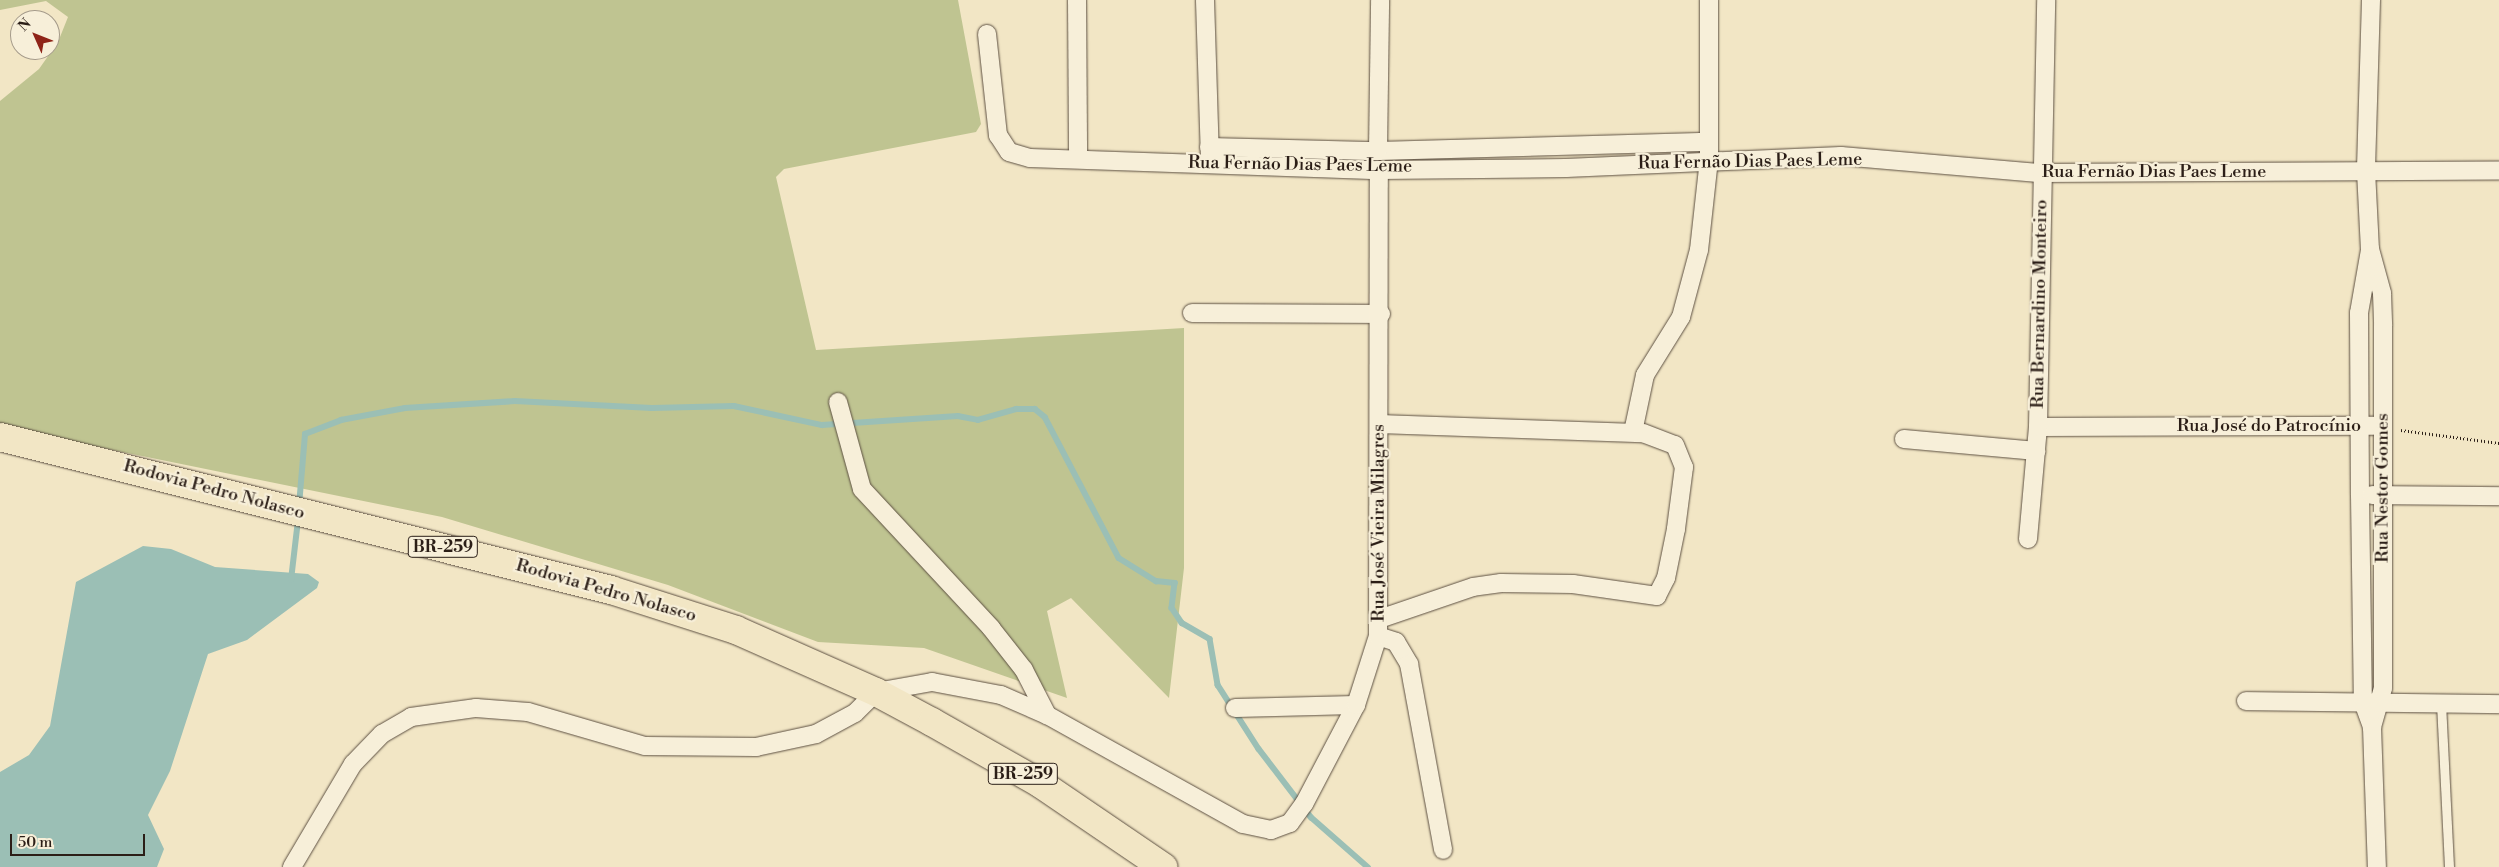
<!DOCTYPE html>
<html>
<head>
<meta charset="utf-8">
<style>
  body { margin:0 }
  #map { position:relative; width:2499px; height:867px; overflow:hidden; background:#f2e6c5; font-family:"Libre Bodoni",serif }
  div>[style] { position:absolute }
  .green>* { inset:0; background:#bfc491 }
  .water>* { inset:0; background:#9bbfb5 }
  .stream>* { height:5.5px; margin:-2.75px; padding:0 2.75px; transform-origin:2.75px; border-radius:2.75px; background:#9bbfb5 }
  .path>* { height:3px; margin-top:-1.5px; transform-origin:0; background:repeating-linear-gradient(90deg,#2b1e17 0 1px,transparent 0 3.5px) }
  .roads { filter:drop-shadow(0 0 1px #5d5042) drop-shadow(0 0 1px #5d5042) }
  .lane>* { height:9px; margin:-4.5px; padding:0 4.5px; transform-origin:4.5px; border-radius:4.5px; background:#f7efd9 }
  .street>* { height:18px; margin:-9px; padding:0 9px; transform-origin:9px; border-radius:9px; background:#f7efd9 }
  .highway>* { height:28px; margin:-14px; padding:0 14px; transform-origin:14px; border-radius:14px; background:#f2e6c5 }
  span { translate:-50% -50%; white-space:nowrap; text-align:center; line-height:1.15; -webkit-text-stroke:4.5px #f7efd9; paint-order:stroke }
  .shield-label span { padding:1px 4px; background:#f7efd9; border:1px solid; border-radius:4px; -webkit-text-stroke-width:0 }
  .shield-label { font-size:16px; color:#2b1e17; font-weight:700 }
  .street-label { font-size:18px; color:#2b1e17 }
  .north { position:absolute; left:10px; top:10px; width:50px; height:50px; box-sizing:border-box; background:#f7efd9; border:1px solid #a59b8b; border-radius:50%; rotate:314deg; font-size:14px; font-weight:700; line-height:20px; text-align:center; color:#2b1e17 }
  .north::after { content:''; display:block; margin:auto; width:18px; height:22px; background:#8f2418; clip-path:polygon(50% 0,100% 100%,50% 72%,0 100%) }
  .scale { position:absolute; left:10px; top:834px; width:135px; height:22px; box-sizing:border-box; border:2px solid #2b1e17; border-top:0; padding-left:6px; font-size:15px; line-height:18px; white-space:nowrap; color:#2b1e17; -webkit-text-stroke:4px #f7efd9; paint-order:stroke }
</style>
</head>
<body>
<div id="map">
  <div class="green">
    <div style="clip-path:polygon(0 0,958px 0,981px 124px,976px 132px,784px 169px,776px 177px,816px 350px,1184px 328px,1184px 568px,1169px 698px,1071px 598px,1047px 611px,1067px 698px,924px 648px,818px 642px,668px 585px,442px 517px,0 427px,0 101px,39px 69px,58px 42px,68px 17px,46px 1px,0 10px)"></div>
  </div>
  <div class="water">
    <div style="clip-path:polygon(143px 546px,171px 549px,215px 567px,308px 574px,319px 582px,317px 588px,247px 640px,208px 654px,170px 771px,148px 815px,164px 849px,157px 867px,0 867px,0 772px,29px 755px,50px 726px,76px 582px)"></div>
  </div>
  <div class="stream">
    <div style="left:299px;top:506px;width:72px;rotate:-85.2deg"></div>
    <div style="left:305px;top:434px;width:39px;rotate:-21deg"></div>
    <div style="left:341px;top:420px;width:65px;rotate:-10.6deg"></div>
    <div style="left:405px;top:408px;width:110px;rotate:-3.6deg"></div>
    <div style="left:515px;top:401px;width:137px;rotate:2.9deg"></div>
    <div style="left:652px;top:408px;width:82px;rotate:-1.4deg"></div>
    <div style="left:734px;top:406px;width:90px;rotate:12.2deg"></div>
    <div style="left:822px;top:425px;width:136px;rotate:-3.8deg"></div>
    <div style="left:958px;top:416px;width:20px;rotate:11deg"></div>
    <div style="left:978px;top:420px;width:40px;rotate:-16deg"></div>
    <div style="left:1016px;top:409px;width:19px"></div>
    <div style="left:1035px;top:409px;width:13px;rotate:39deg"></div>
    <div style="left:1045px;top:417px;width:159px;rotate:62.3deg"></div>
    <div style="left:1119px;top:558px;width:44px;rotate:31.9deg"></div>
    <div style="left:1156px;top:581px;width:19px;rotate:6deg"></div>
    <div style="left:1175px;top:583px;width:25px;rotate:97deg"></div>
    <div style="left:1172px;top:608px;width:18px;rotate:56deg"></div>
    <div style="left:1182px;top:623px;width:32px;rotate:30deg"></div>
    <div style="left:1210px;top:639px;width:47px;rotate:80.1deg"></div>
    <div style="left:1218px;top:685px;width:76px;rotate:57.4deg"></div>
    <div style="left:1259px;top:749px;width:86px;rotate:52.6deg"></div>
    <div style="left:1311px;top:817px;width:76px;rotate:41.3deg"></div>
    <div style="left:291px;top:580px;width:60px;rotate:-83.3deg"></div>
  </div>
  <div class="path">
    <div style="left:2401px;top:430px;width:99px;rotate:7.6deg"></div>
  </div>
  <div class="roads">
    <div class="lane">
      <div style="left:2441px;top:703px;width:164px;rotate:87.2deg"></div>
    </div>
    <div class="street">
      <div style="left:1077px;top:0;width:159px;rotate:89.6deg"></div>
      <div style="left:1205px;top:0;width:157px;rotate:88.2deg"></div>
      <div style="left:2371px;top:0;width:171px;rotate:91.7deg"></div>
      <div style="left:2366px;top:171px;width:78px;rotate:87.1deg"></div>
      <div style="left:2370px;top:249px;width:46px;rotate:74.7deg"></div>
      <div style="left:2382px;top:293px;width:33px;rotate:88deg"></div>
      <div style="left:2383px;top:326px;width:362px;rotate:90deg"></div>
      <div style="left:2383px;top:688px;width:41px;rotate:105.8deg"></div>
      <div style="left:987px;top:34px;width:102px;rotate:83.8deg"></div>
      <div style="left:998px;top:135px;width:20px;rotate:57deg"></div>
      <div style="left:1009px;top:152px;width:22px;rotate:16deg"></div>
      <div style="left:1030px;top:158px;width:349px;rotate:2deg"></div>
      <div style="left:1379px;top:170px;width:187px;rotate:-0.6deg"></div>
      <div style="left:1566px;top:168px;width:275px;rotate:-2.5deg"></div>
      <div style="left:1841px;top:156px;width:201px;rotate:4.9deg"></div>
      <div style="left:2041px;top:173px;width:458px;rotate:-0.3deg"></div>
      <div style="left:1209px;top:147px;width:169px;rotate:1.4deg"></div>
      <div style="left:1378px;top:151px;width:331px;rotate:-1.6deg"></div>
      <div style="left:1378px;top:151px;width:151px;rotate:-89.2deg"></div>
      <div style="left:2370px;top:250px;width:64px;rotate:99.9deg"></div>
      <div style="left:2359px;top:313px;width:182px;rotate:89.7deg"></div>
      <div style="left:2360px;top:495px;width:207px;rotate:89.2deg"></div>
      <div style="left:2363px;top:702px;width:27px;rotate:70deg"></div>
      <div style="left:2372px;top:727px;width:140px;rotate:88deg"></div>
      <div style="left:1192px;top:313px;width:189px;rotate:0.3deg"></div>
      <div style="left:838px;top:402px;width:90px;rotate:74.6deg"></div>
      <div style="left:862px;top:489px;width:190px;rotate:47.1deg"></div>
      <div style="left:991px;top:628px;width:53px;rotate:51.8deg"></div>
      <div style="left:1024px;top:670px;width:51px;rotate:62.9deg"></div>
      <div style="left:1379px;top:424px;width:264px;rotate:2deg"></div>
      <div style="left:1643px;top:433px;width:34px;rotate:21deg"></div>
      <div style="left:1675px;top:445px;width:24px;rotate:68deg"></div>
      <div style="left:1684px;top:467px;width:63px;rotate:97.4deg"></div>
      <div style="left:1676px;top:529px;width:50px;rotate:101.5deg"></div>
      <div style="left:1666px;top:578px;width:20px;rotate:117deg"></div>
      <div style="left:1657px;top:596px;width:85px;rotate:-171.9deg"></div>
      <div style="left:1573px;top:584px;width:72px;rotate:-179.2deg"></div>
      <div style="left:1501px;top:583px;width:28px;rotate:172deg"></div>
      <div style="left:1473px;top:587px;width:99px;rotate:161.2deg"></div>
      <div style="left:2038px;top:427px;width:335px;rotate:-0.2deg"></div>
      <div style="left:1633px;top:432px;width:58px;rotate:-78.1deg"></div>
      <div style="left:1645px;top:375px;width:68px;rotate:-58.2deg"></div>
      <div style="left:1681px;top:317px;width:69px;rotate:-75deg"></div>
      <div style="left:1699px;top:250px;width:91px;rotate:-83.7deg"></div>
      <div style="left:1709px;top:160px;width:160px;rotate:-90deg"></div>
      <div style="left:1904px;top:439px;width:133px;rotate:5.2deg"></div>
      <div style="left:2372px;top:495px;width:127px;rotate:0.5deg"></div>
      <div style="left:2028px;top:539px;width:112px;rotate:-84.9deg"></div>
      <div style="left:2038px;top:427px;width:427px;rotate:-88.9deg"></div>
      <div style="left:1378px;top:636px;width:19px;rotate:18deg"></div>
      <div style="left:1396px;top:642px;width:26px;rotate:59deg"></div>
      <div style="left:1409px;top:664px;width:189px;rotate:79.6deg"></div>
      <div style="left:2246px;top:701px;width:253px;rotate:0.7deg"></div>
      <div style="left:1235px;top:708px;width:121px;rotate:-1.4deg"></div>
      <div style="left:292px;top:867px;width:120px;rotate:-59.4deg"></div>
      <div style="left:353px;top:764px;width:42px;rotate:-46deg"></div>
      <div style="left:382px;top:734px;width:34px;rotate:-30deg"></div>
      <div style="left:411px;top:717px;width:66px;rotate:-7.9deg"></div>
      <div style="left:476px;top:708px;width:52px;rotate:4.4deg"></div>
      <div style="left:528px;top:712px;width:122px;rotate:16.2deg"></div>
      <div style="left:645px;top:746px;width:111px;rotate:0.5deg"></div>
      <div style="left:756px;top:747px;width:61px;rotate:-12.2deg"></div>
      <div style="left:816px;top:734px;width:44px;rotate:-28.3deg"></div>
      <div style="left:855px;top:713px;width:30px;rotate:-45deg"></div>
      <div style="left:876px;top:692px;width:57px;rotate:-10.1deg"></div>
      <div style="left:932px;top:682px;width:70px;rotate:10.7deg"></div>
      <div style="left:1001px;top:695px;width:50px;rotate:23.5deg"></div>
      <div style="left:1047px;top:715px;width:224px;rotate:29.1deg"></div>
      <div style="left:1243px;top:824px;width:29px;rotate:12deg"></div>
      <div style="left:1271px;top:830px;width:20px;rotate:-20deg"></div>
      <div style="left:1290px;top:823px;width:24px;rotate:-54deg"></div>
      <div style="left:1304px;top:804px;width:112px;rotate:-62.3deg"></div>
      <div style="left:1356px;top:705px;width:72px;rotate:-72.3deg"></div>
      <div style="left:1378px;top:636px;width:466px;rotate:-89.9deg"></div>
    </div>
    <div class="highway">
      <div style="left:0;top:437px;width:630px;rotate:14.06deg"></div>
      <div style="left:611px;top:590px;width:131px;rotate:17.7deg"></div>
      <div style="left:736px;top:630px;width:153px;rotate:23.9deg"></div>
      <div style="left:876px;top:692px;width:64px;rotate:28.2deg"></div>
      <div style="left:932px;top:722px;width:125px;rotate:29.6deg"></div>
      <div style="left:1041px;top:784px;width:148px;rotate:34.2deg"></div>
    </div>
  </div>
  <div class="shield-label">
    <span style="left:443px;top:547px">BR-259</span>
    <span style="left:1023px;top:774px">BR-259</span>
  </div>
  <div class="street-label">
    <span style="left:1750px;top:162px;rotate:-1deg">Rua Fernão Dias Paes Leme</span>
    <span style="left:1300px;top:165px;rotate:1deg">Rua Fernão Dias Paes Leme</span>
    <span style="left:2154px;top:172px">Rua Fernão Dias Paes Leme</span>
    <span style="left:2040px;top:304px;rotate:-89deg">Rua Bernardino Monteiro</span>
    <span style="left:2269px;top:426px">Rua José do Patrocínio</span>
    <span style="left:2383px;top:488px;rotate:-90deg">Rua Nestor Gomes</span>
    <span style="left:214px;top:490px;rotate:15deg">Rodovia Pedro Nolasco</span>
    <span style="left:1379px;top:523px;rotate:-90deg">Rua José Vieira Milagres</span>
    <span style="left:606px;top:591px;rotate:16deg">Rodovia Pedro Nolasco</span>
  </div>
  <div class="north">N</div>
  <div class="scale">50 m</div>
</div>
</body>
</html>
